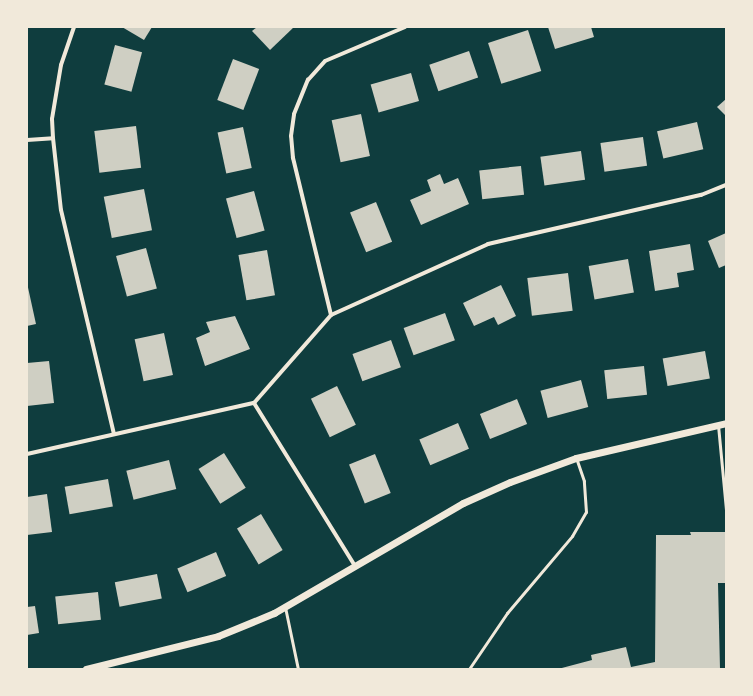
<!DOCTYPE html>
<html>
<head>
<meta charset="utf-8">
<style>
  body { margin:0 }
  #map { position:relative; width:753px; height:696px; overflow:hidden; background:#0f3d3e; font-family:Signika,sans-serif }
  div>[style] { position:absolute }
  .building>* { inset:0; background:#cfcfc3; transform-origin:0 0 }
  .service>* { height:3px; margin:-1.5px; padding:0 1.5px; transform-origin:1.5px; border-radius:1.5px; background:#f1e9da }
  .minor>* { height:4px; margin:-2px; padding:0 2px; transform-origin:2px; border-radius:2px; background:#f1e9da }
  .tertiary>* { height:7px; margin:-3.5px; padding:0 3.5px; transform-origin:3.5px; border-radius:3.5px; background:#f1e9da }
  span { translate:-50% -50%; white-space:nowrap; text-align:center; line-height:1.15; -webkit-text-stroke:3px #f1e9da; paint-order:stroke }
  .frame { position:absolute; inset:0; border:28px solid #f1e9da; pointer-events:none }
</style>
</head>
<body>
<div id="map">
  <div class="building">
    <div style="clip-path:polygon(122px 27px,152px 27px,144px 40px)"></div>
    <div style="clip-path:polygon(257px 27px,294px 27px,270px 50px,252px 31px)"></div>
    <div style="clip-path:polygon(548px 27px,591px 27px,594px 37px,555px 49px)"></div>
    <div style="left:528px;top:30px;width:43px;height:42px;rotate:72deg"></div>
    <div style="left:115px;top:45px;width:28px;height:41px;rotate:15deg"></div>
    <div style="left:469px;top:51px;width:28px;height:42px;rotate:71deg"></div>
    <div style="left:233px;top:59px;width:28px;height:44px;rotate:21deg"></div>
    <div style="left:411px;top:73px;width:29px;height:42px;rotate:74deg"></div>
    <div style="clip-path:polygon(726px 99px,726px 116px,717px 107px)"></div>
    <div style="left:361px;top:114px;width:43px;height:30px;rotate:78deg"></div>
    <div style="left:697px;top:122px;width:28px;height:41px;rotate:77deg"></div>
    <div style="left:136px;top:126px;width:42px;height:42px;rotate:83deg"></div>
    <div style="left:243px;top:127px;width:42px;height:26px;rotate:78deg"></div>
    <div style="left:643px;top:137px;width:29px;height:43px;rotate:82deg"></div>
    <div style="left:581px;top:151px;width:29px;height:41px;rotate:82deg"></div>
    <div style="left:521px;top:166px;width:29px;height:42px;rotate:84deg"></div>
    <div style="clip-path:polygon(440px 174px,444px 184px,458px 178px,469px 204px,421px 225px,410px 200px,431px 191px,427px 180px)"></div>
    <div style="left:144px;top:189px;width:42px;height:41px;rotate:79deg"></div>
    <div style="left:254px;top:191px;width:41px;height:29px;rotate:75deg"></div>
    <div style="left:376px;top:202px;width:43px;height:28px;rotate:68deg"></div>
    <div style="clip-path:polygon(726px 233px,726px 265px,719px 268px,708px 241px)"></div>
    <div style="clip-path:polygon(690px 244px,694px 270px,677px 273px,679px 287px,655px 291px,649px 251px)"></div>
    <div style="left:146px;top:248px;width:42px;height:31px;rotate:75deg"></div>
    <div style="left:267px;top:250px;width:46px;height:29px;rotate:80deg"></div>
    <div style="left:628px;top:259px;width:34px;height:40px;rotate:80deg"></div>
    <div style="left:568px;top:273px;width:38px;height:41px;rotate:83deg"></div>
    <div style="clip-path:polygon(27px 283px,36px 324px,27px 326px)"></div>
    <div style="clip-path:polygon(501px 285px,516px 316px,498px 325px,494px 317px,474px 326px,463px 303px)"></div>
    <div style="left:445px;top:313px;width:29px;height:44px;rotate:70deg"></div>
    <div style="clip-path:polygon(235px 316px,250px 349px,205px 366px,196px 338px,210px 332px,206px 322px)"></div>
    <div style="left:164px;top:333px;width:43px;height:30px;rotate:78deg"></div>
    <div style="left:391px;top:340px;width:29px;height:41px;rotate:70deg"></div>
    <div style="left:705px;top:351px;width:28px;height:43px;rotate:80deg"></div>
    <div style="clip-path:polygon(49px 361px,54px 403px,27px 406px,27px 363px)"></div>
    <div style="left:644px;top:366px;width:29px;height:40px;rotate:84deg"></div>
    <div style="left:581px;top:380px;width:28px;height:42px;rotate:75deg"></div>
    <div style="left:337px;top:386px;width:43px;height:29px;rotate:64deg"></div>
    <div style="left:517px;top:399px;width:27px;height:40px;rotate:68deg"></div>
    <div style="left:458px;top:423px;width:28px;height:42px;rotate:67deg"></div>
    <div style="left:224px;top:453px;width:41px;height:30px;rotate:58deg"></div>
    <div style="left:375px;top:454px;width:42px;height:28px;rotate:68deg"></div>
    <div style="left:169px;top:460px;width:30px;height:44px;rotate:76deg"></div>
    <div style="left:108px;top:479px;width:28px;height:44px;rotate:80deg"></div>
    <div style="clip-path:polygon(47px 494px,52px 532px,27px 535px,27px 497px)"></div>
    <div style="left:261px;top:514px;width:42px;height:28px;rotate:59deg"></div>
    <div style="clip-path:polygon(690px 532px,726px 532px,726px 583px,718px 583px,720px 669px,558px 669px,592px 660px,591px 655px,626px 647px,631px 667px,655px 662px,656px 535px,691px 535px)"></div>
    <div style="left:216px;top:552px;width:26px;height:42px;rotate:67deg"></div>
    <div style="left:157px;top:574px;width:25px;height:43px;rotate:79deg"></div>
    <div style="left:98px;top:592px;width:28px;height:43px;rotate:84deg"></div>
    <div style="clip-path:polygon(35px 606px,39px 633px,27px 635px,27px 607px)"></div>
  </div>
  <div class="service">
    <div style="left:718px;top:425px;width:85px;rotate:84.6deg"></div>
    <div style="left:285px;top:607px;width:63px;rotate:78.2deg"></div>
    <div style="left:469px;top:669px;width:68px;rotate:-55.8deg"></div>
    <div style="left:507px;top:613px;width:101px;rotate:-49.8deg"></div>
    <div style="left:572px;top:536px;width:28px;rotate:-60deg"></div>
    <div style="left:586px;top:512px;width:31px;rotate:-94deg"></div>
    <div style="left:584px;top:481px;width:24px;rotate:-109deg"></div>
  </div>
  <div class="minor">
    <div style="left:74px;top:27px;width:40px;rotate:108.9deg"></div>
    <div style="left:61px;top:65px;width:55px;rotate:99.5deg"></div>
    <div style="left:52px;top:119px;width:19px;rotate:87deg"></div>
    <div style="left:53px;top:138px;width:72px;rotate:83.7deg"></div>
    <div style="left:61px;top:210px;width:230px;rotate:76.7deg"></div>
    <div style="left:27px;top:140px;width:26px;rotate:-4deg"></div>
    <div style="left:331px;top:315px;width:162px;rotate:-103.6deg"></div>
    <div style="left:293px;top:158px;width:22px;rotate:-95deg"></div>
    <div style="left:291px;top:136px;width:22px;rotate:-82deg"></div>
    <div style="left:294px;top:114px;width:37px;rotate:-68deg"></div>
    <div style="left:308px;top:80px;width:25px;rotate:-48deg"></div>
    <div style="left:325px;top:61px;width:87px;rotate:-23deg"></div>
    <div style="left:254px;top:403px;width:117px;rotate:-48.8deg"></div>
    <div style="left:331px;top:315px;width:172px;rotate:-24.3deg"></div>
    <div style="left:488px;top:244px;width:219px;rotate:-13deg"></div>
    <div style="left:701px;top:195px;width:27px;rotate:-22deg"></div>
    <div style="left:254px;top:403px;width:192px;rotate:58.2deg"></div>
    <div style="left:27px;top:454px;width:233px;rotate:-12.7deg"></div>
  </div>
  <div class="tertiary">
    <div style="left:86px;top:669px;width:136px;rotate:-14deg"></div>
    <div style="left:218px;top:636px;width:61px;rotate:-22.3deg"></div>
    <div style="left:274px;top:613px;width:219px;rotate:-30.2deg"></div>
    <div style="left:463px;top:503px;width:51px;rotate:-24.1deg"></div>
    <div style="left:510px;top:482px;width:70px;rotate:-20deg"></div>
    <div style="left:576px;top:458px;width:154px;rotate:-13.1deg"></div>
  </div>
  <div class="frame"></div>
</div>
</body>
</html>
